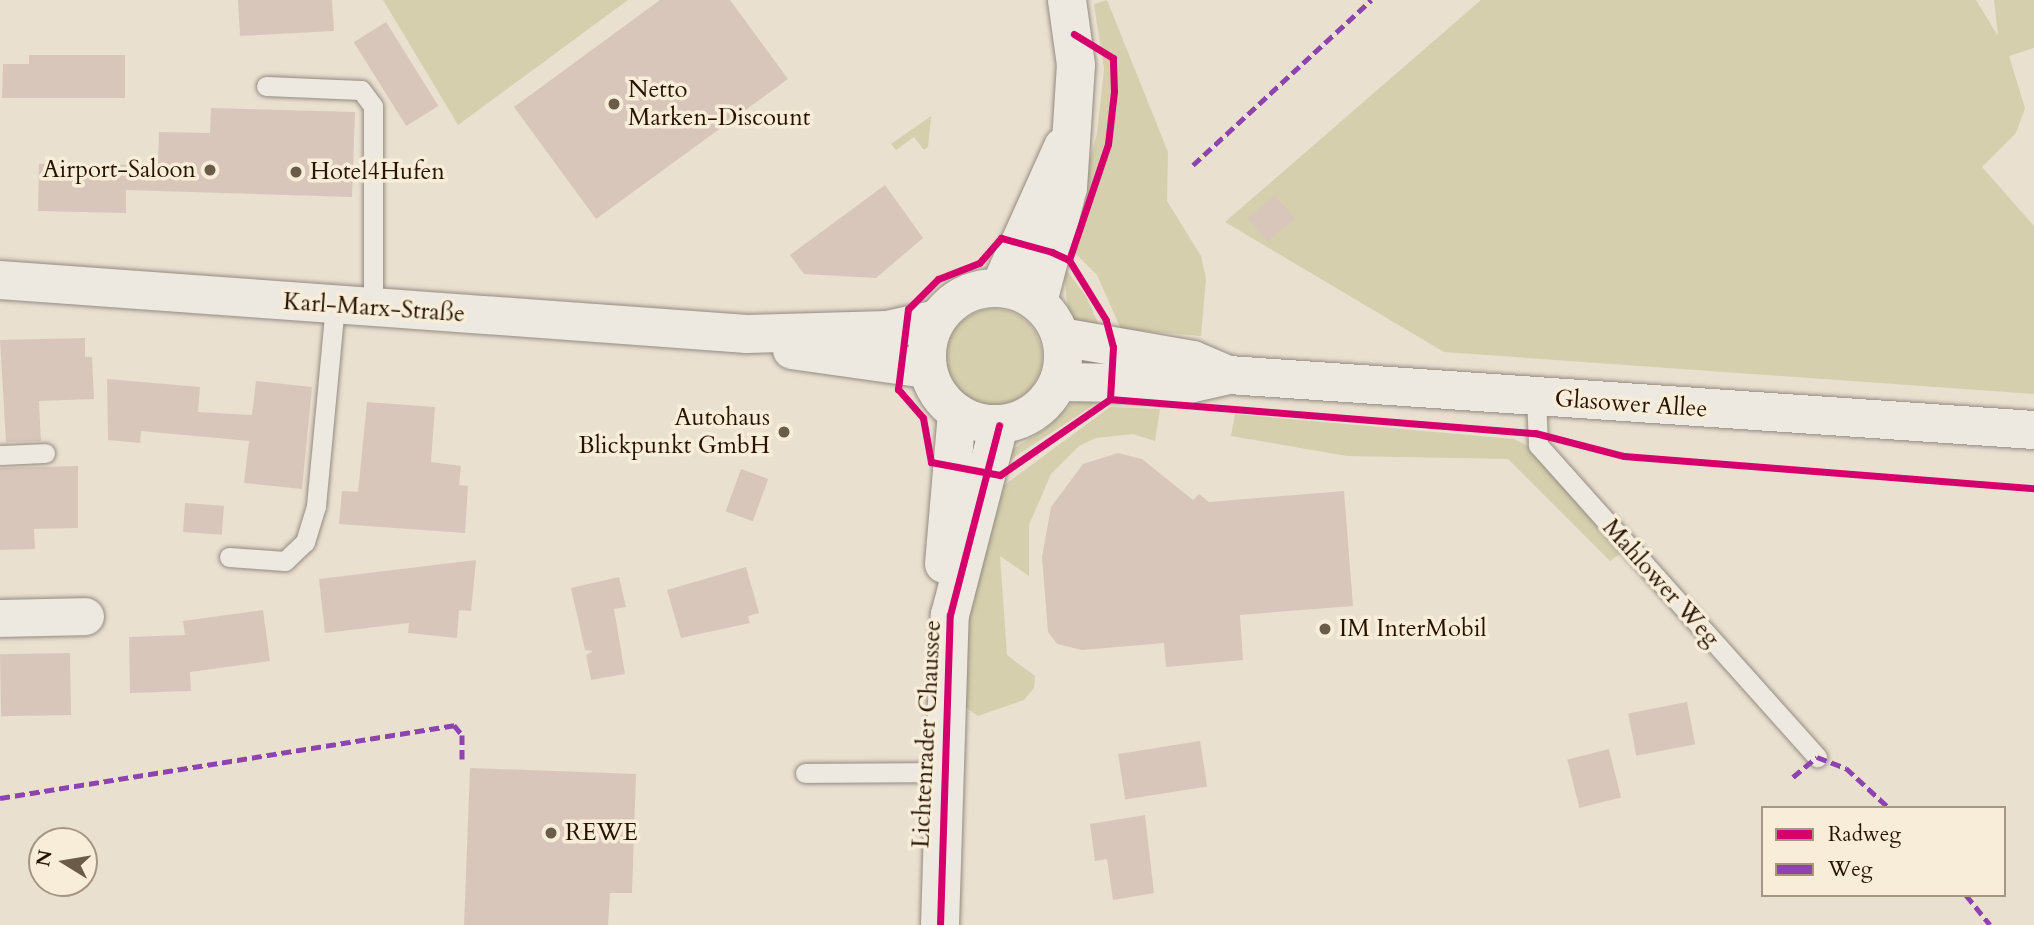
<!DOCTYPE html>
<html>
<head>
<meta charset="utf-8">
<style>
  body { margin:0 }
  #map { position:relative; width:2034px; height:925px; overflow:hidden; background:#eae0d0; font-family:Cardo,serif }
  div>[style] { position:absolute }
  .green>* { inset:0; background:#d5cfad }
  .round { border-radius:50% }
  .building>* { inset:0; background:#d8c6bb; transform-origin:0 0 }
  .roads { filter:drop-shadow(0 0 2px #948b80) drop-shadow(0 0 2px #948b80) }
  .service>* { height:19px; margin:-9.5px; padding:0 9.5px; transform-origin:9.5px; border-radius:9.5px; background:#ede8e0 }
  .minor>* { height:37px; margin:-18.5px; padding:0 18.5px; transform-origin:18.5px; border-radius:18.5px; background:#ede8e0 }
  .tertiary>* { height:38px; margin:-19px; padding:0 19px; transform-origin:19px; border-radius:19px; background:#ede8e0 }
  .secondary>* { height:38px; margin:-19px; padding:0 19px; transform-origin:19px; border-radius:19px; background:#ede8e0 }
  .secondary>.ring { margin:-19px; padding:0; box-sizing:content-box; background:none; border:38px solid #ede8e0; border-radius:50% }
  .quiet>* { height:5px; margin-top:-2.5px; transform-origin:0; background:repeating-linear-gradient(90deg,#8e44ad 0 10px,transparent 0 15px) }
  .cycleway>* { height:7px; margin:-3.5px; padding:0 3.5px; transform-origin:3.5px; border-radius:3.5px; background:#d6006c }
  .dots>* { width:19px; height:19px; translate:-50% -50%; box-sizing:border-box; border:4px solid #f8edd9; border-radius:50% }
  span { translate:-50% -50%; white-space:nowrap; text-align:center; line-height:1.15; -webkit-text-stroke:7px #f8edd9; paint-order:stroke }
  .poi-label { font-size:24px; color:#261400 }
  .left { translate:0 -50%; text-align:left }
  .right { translate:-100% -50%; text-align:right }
  .street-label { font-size:24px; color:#261400 }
  .legend { position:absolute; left:1761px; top:806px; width:245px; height:91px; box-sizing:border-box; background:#f8edd9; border:2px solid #a49682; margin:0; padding:9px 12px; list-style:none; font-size:21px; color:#261400 }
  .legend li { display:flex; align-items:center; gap:14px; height:35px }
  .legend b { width:35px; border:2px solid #a49682 }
  .north { position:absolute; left:28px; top:827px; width:70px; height:70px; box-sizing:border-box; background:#f8edd9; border:2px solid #a49682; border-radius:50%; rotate:281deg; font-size:19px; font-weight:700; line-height:28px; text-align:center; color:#261400 }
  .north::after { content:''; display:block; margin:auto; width:24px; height:32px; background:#6b5b49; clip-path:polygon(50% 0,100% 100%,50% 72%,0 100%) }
</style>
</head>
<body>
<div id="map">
  <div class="green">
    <div style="clip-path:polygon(383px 0,628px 0,458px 125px)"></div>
    <div style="clip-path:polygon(1107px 0,1168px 152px,1167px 201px,1201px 256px,1206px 279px,1201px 336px,1121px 329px,1097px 275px,1066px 244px,1097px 134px,1104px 69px,1094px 4px)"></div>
    <div style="clip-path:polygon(1481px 0,1976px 0,1998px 36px,1994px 0,2034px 0,2034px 48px,2009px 56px,2025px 108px,2016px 133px,1982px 167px,2034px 226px,2034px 394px,1444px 352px,1225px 222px)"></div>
    <div style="clip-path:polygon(931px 116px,928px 147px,924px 150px,914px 137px,896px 150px,891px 144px)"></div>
    <div style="clip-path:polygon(1063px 266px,1086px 296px,1105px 339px,1076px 322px,1068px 310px)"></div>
    <div class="round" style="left:946px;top:309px;width:96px;height:96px"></div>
    <div style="clip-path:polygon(1098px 394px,1097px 403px,1008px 461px,1006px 453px,1044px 430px,1072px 403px)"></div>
    <div style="clip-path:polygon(1110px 407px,1160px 409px,1155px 441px,1133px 434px,1096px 438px,1079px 446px,1051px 474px,1029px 525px,1029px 576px,1000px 556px,1007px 655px,1035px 676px,1034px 688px,1024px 700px,978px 716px,965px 707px,965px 619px,987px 498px)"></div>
    <div style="clip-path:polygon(1235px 414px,1514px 439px,1530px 447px,1620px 554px,1610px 561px,1508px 459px,1347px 456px,1231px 436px)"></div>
  </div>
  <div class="building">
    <div style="clip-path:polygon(238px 0,332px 0,334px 31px,240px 36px)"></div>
    <div style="clip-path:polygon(660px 0,730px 0,788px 79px,596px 219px,514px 107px)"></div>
    <div style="left:386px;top:22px;width:99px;height:38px;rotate:58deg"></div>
    <div style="clip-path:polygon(29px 55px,125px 55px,125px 98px,2px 98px,3px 64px,29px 64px)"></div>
    <div style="clip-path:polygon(211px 108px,355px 112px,352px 197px,126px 190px,126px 213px,38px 211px,39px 164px,158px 165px,159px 132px,210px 133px)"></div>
    <div style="clip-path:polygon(885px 185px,923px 238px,876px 278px,804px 274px,790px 255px)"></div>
    <div style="left:1275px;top:195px;width:31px;height:36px;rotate:50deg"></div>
    <div style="clip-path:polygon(85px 338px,85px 357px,92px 357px,94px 399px,39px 401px,41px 441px,6px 442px,0 340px)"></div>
    <div style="clip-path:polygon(107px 379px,200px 387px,198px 412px,252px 415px,256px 381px,312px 387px,302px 489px,244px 483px,249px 441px,141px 431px,140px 443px,108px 440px)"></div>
    <div style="clip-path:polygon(367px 402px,435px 407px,431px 462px,461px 466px,459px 485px,468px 486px,465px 533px,339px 524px,342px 491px,358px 492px)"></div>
    <div style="clip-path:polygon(1118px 453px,1142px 459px,1193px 500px,1199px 494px,1209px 502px,1344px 491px,1353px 606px,1240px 615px,1243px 660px,1166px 667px,1164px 643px,1082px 650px,1057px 644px,1048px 632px,1042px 557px,1051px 507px,1083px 464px)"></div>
    <div style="clip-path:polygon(78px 466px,78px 528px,34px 529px,35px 549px,0 550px,0 468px)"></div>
    <div style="left:741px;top:469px;width:29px;height:45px;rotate:20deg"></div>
    <div style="left:185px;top:503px;width:39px;height:29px;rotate:4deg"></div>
    <div style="clip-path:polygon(476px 560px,471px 611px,459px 610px,457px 638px,408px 633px,409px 623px,325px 633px,319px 579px)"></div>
    <div style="clip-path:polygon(746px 567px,759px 613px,748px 616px,750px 623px,681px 638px,667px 590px)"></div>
    <div style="clip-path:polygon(619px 577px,626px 607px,614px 609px,625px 674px,591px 680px,586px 655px,593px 651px,585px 650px,571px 588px)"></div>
    <div style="clip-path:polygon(263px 610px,270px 661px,190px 672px,191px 691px,130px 693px,129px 637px,185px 635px,183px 621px)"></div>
    <div style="left:70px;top:653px;width:62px;height:70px;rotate:89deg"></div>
    <div style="left:1687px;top:702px;width:43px;height:60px;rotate:79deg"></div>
    <div style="left:1200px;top:741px;width:46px;height:83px;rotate:81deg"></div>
    <div style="left:1609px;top:749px;width:50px;height:43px;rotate:76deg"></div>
    <div style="clip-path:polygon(470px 768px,636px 774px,632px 893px,610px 893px,608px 925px,464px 925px)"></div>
    <div style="clip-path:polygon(1145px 815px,1154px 893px,1113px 900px,1107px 859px,1095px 861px,1090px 824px)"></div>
  </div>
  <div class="roads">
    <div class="service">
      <div style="left:266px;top:86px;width:95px;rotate:2.4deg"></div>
      <div style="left:361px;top:90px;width:20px;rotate:53deg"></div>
      <div style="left:373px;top:106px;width:202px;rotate:90deg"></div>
      <div style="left:1536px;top:397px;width:48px;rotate:87.6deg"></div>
      <div style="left:1538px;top:445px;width:419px;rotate:48.2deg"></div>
      <div style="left:0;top:455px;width:45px;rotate:-2.5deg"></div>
      <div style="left:229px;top:557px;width:56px;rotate:4.1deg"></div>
      <div style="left:285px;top:561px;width:28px;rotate:-44deg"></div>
      <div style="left:305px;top:542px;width:38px;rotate:-73deg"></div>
      <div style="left:316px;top:506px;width:202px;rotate:-84.6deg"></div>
      <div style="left:805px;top:773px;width:136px;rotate:-0.4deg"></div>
    </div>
    <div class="minor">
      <div style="left:0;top:618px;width:85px;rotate:-1.3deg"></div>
    </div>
    <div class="tertiary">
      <div style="left:1000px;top:287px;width:154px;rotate:-65.8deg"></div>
      <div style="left:1038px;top:302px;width:118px;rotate:-75.3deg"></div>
      <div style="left:1068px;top:188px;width:123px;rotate:-86.3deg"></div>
      <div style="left:1076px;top:65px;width:66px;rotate:-97.9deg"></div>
      <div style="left:944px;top:564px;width:152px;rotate:-85.1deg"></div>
      <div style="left:940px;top:925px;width:310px;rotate:-88.2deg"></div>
      <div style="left:950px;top:615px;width:196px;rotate:-75.5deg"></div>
    </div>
    <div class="secondary">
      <div style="left:0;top:280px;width:749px;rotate:4.13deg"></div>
      <div style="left:747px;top:334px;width:140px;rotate:-1.6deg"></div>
      <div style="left:887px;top:330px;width:51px;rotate:-12.4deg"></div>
      <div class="ring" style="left:927px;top:288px;width:98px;height:98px"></div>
      <div style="left:1061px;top:337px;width:134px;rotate:9.9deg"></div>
      <div style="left:1193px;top:360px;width:33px;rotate:23deg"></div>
      <div style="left:792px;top:350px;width:136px;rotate:8deg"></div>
      <div style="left:1059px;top:382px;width:130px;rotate:0.9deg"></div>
      <div style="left:1189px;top:384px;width:41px;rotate:-12.7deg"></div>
      <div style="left:1229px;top:375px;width:807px;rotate:3.91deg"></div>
    </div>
  </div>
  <div class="quiet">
    <div style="left:1193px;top:165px;width:243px;rotate:-42.8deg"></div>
    <div style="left:1793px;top:777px;width:31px;rotate:-40deg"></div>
    <div style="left:1817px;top:757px;width:31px;rotate:21deg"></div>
    <div style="left:1846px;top:768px;width:59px;rotate:42.9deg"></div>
    <div style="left:0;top:798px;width:460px;rotate:-9.1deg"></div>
    <div style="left:454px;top:725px;width:13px;rotate:51deg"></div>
    <div style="left:462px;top:735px;width:24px;rotate:90deg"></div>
    <div style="left:1966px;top:895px;width:38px;rotate:51deg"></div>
  </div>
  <div class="cycleway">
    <div style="left:1069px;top:260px;width:122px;rotate:-71.4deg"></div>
    <div style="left:1108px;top:144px;width:53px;rotate:-83.5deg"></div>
    <div style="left:1114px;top:91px;width:33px;rotate:-92deg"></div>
    <div style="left:1113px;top:58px;width:46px;rotate:-148.4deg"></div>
    <div style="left:1110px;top:399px;width:52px;rotate:-86.7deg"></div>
    <div style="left:1113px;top:347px;width:28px;rotate:-105deg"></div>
    <div style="left:1106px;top:320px;width:70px;rotate:-121.7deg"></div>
    <div style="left:1069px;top:260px;width:19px;rotate:-155deg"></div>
    <div style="left:1052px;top:252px;width:53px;rotate:-164.6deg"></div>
    <div style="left:1001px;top:238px;width:33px;rotate:131deg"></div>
    <div style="left:979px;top:263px;width:44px;rotate:158.7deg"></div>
    <div style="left:938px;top:279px;width:42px;rotate:135deg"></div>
    <div style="left:908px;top:309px;width:81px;rotate:97.1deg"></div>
    <div style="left:898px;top:389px;width:38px;rotate:49deg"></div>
    <div style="left:923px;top:418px;width:45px;rotate:79.7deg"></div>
    <div style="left:931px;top:462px;width:70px;rotate:10.7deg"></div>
    <div style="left:1000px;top:475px;width:134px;rotate:-34.6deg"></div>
    <div style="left:1110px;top:399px;width:426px;rotate:4.6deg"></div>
    <div style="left:1535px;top:433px;width:92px;rotate:14.5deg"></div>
    <div style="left:1624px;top:456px;width:411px;rotate:4.5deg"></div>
    <div style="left:940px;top:925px;width:310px;rotate:-88.2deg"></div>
    <div style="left:950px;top:615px;width:196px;rotate:-75.5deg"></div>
  </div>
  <div class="dots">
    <div style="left:614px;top:104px;background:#6b5b49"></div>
    <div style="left:210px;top:170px;background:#6b5b49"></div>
    <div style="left:296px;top:172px;background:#6b5b49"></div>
    <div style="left:784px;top:432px;background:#6b5b49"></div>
    <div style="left:1325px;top:629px;background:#6b5b49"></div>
    <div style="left:551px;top:833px;background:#6b5b49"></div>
  </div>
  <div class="poi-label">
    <span class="left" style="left:628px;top:104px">Netto<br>Marken-Discount</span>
    <span class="right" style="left:196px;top:170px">Airport-Saloon</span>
    <span class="left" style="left:310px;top:172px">Hotel4Hufen</span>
    <span class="right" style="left:770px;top:432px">Autohaus<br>Blickpunkt GmbH</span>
    <span class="left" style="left:1339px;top:629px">IM InterMobil</span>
    <span class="left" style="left:565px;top:833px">REWE</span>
  </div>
  <div class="street-label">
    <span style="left:374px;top:308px;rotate:4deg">Karl-Marx-Straße</span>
    <span style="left:1631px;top:404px;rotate:4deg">Glasower Allee</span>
    <span style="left:1661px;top:583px;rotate:48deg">Mahlower Weg</span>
    <span style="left:927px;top:734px;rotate:-87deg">Lichtenrader Chaussee</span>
  </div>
  <ul class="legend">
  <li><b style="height:9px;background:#d6006c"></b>Radweg</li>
  <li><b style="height:9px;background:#8e44ad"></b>Weg</li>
  </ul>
  <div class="north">N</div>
</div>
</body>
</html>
